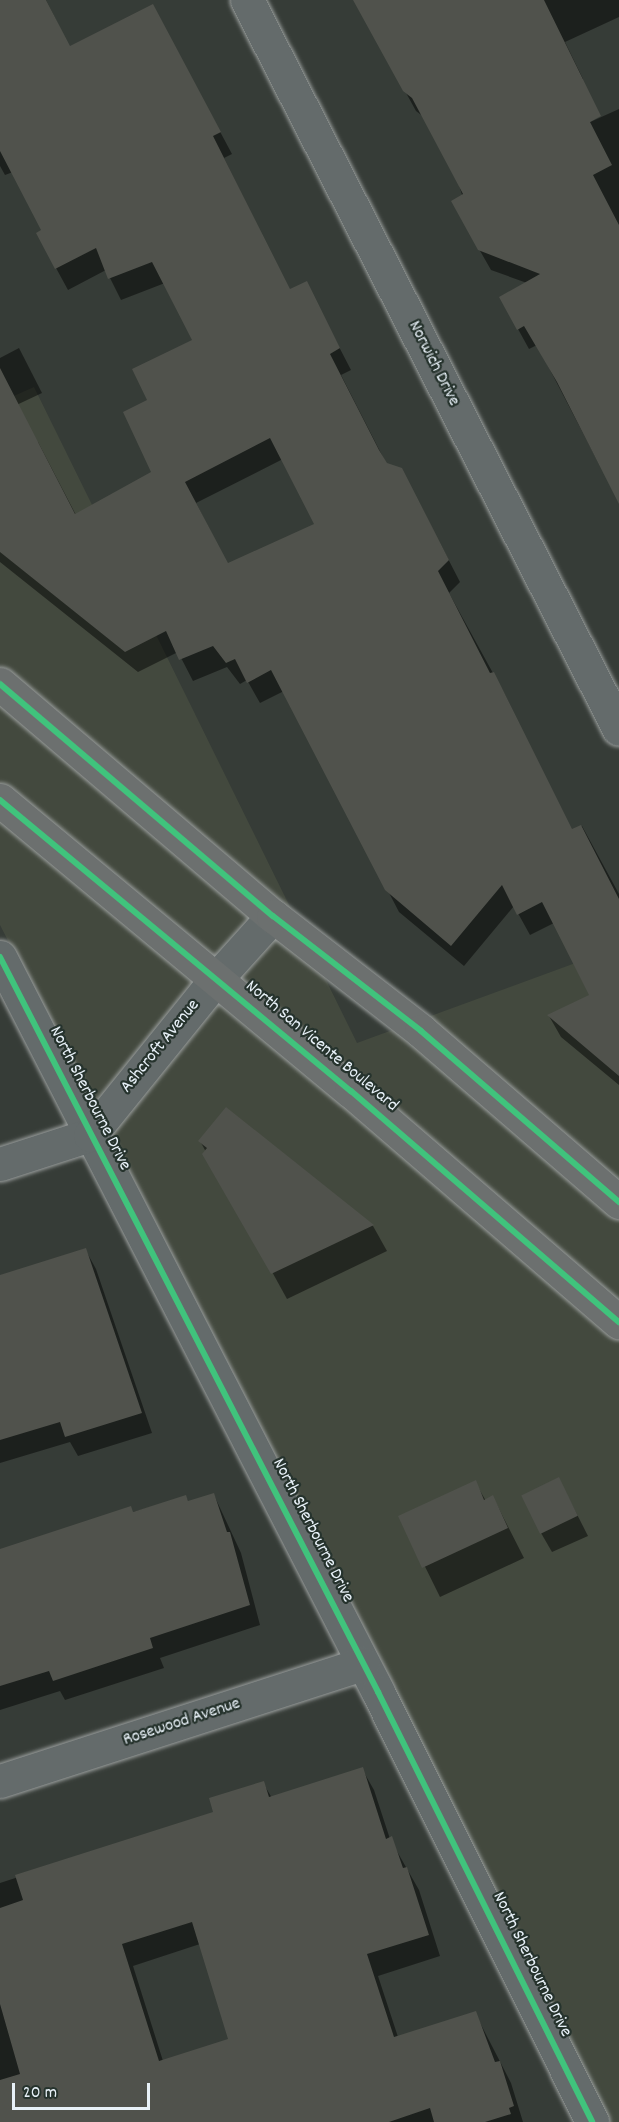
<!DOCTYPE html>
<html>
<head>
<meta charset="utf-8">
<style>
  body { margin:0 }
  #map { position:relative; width:619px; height:2122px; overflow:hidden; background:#363c37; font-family:Dekko,sans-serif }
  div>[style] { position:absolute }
  .built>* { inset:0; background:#43493e }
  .shadow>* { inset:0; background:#0007 }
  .building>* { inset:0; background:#50524c; transform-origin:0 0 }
  .roads { filter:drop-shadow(0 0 2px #9b9f9e) drop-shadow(0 0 2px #9b9f9e) }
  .minor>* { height:33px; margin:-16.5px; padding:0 16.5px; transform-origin:16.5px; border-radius:16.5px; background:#646b6b }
  .major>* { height:33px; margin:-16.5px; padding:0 16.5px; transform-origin:16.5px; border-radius:16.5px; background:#6c706f }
  .cycleway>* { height:6px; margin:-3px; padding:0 3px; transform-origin:3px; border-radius:3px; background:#40c37c }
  span { translate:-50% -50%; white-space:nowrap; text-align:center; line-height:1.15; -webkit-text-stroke:4.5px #26332d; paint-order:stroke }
  .street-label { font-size:18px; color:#e8f1f8 }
  .scale { position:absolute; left:12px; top:2083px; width:138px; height:27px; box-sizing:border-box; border:3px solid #e8f1f8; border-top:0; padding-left:8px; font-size:18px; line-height:21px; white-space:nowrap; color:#e8f1f8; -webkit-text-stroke:4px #26332d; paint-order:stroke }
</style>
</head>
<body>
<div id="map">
  <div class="built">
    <div style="clip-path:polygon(34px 387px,357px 1043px,619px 947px,619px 2122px,610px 2122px,0 925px,0 402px)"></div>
  </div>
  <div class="shadow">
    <div style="clip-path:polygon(evenodd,0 0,46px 0,70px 48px,164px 27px,232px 154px,224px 158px,290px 291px,306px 283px,351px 370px,341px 375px,387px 465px,413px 491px,460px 582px,449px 593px,505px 695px,549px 786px,572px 831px,582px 826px,619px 894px,619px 1085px,561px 1037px,549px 1016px,591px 995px,554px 923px,530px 935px,514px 906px,464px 966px,399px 912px,284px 691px,260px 703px,247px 680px,240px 684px,227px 667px,193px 681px,178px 652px,138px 672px,0 562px,0 432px,38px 442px,76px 515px,153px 473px,150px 401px,194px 340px,165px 283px,121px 300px,106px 270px,68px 290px,56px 268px,43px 231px,13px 172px,5px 175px,0 166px,0 0,283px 459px,316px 525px,228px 565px,196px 503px,283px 459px)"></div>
    <div style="clip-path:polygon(355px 0,619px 0,619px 17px,565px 42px,583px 79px,444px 154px,424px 117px,416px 111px)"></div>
    <div style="clip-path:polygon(619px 109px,619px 502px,537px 345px,529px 349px,518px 329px,527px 283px,491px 270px,479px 249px,458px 182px)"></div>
    <div style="clip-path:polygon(19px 348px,42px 393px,8px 409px,0 393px,0 358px)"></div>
    <div style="clip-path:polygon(226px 1109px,373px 1226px,387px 1251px,287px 1299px,200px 1141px)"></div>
    <div style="clip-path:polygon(85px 1249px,96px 1269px,152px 1433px,78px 1456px,70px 1442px,0 1463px,0 1276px)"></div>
    <div style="clip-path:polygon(559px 1479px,588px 1536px,552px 1552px,541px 1533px)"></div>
    <div style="clip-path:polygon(475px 1482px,486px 1501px,493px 1497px,524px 1558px,440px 1597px,400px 1516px)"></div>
    <div style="clip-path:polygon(214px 1495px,241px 1553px,260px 1625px,160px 1658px,164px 1668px,65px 1700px,60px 1691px,0 1710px,0 1550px,186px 1497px,189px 1503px)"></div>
    <div style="clip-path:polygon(evenodd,362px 1769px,374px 1790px,390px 1839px,419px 1890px,440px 1956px,378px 1976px,398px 2037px,475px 2013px,511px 2083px,523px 2122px,0 2122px,0 1883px,215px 1813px,263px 1783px,272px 1798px,362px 1769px,200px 1944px,230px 2040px,163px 2061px,133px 1966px,200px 1944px)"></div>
  </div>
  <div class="building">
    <div style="clip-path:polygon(evenodd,0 0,46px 0,70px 46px,153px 4px,221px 132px,213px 136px,290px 289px,307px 281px,340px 348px,330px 354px,379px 450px,387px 463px,402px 468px,449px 560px,438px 571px,490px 673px,494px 672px,572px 829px,581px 825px,619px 899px,619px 1076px,547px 1015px,589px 995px,542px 902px,517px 915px,502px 885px,451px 946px,385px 890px,271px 670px,247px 683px,235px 659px,226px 663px,213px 646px,179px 660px,166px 631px,125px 652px,0 552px,0 368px,75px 514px,151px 472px,123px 412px,147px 400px,132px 369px,192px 340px,152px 262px,108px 279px,96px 248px,55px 269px,36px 233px,41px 230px,0 151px,0 0,270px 438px,314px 524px,228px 563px,185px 482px,270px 438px)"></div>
    <div style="clip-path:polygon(353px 0,544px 0,601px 116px,590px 122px,612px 165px,593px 175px,619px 225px,619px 504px,557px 382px,524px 326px,517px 330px,499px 297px,540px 274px,478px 250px,451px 201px,463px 194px,412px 98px,403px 91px)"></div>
    <div style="clip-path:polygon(226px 1107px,374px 1225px,271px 1274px,202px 1154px,207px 1148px,198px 1141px)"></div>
    <div style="clip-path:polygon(86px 1248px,142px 1413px,65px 1437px,60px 1422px,0 1440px,0 1275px)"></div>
    <div style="left:559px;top:1477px;width:43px;height:42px;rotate:64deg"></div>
    <div style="clip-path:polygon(476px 1480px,484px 1500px,493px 1495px,508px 1528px,422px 1568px,398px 1516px)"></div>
    <div style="clip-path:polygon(214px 1493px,227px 1532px,230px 1532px,250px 1605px,150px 1638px,153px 1648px,53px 1681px,49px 1671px,0 1686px,0 1549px,131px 1506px,133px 1512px,186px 1495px,188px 1501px)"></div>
    <div style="clip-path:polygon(evenodd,363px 1767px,386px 1839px,392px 1836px,403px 1868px,407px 1867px,429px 1935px,367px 1954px,394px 2037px,476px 2011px,495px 2062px,500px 2061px,514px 2106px,509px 2108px,511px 2114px,485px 2122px,434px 2122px,430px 2108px,389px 2122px,0 2122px,0 2080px,20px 2074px,0 2004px,0 1908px,23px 1900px,15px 1875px,213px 1812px,209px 1798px,264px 1781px,269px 1797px,363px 1767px,192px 1922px,228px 2039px,159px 2061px,122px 1944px,192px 1922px)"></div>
  </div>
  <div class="roads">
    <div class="minor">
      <div style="left:247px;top:0;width:818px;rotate:62.97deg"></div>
      <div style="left:0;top:957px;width:827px;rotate:62.78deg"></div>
      <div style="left:378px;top:1692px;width:480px;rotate:63.5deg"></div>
      <div style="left:0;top:1164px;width:95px;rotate:-17.9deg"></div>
      <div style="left:90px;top:1135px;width:201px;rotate:-51.1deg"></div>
      <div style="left:216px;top:979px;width:85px;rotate:-47.9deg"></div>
      <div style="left:0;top:1781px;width:381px;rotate:-17.9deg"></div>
    </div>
    <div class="major">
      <div style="left:0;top:684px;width:358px;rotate:40.4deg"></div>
      <div style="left:273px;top:916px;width:187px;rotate:37.8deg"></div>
      <div style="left:421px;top:1031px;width:262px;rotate:40.8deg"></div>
      <div style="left:0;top:800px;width:456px;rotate:39.7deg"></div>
      <div style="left:351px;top:1091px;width:354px;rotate:40.8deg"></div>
    </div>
  </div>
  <div class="cycleway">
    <div style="left:0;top:684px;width:358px;rotate:40.4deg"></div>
    <div style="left:273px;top:916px;width:187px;rotate:37.8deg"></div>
    <div style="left:421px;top:1031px;width:262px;rotate:40.8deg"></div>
    <div style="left:0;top:800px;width:456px;rotate:39.7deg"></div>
    <div style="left:351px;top:1091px;width:354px;rotate:40.8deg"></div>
    <div style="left:0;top:957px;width:827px;rotate:62.78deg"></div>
    <div style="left:378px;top:1692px;width:480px;rotate:63.5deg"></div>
  </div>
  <div class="street-label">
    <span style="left:433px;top:364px;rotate:63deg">Norwich Drive</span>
    <span style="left:161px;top:1047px;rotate:-51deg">Ashcroft Avenue</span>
    <span style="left:321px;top:1047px;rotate:40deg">North San Vicente Boulevard</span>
    <span style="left:89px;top:1099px;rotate:63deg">North Sherbourne Drive</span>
    <span style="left:312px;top:1531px;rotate:63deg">North Sherbourne Drive</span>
    <span style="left:182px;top:1723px;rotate:-18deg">Rosewood Avenue</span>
    <span style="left:531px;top:1965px;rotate:64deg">North Sherbourne Drive</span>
  </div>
  <div class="scale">20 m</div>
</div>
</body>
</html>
